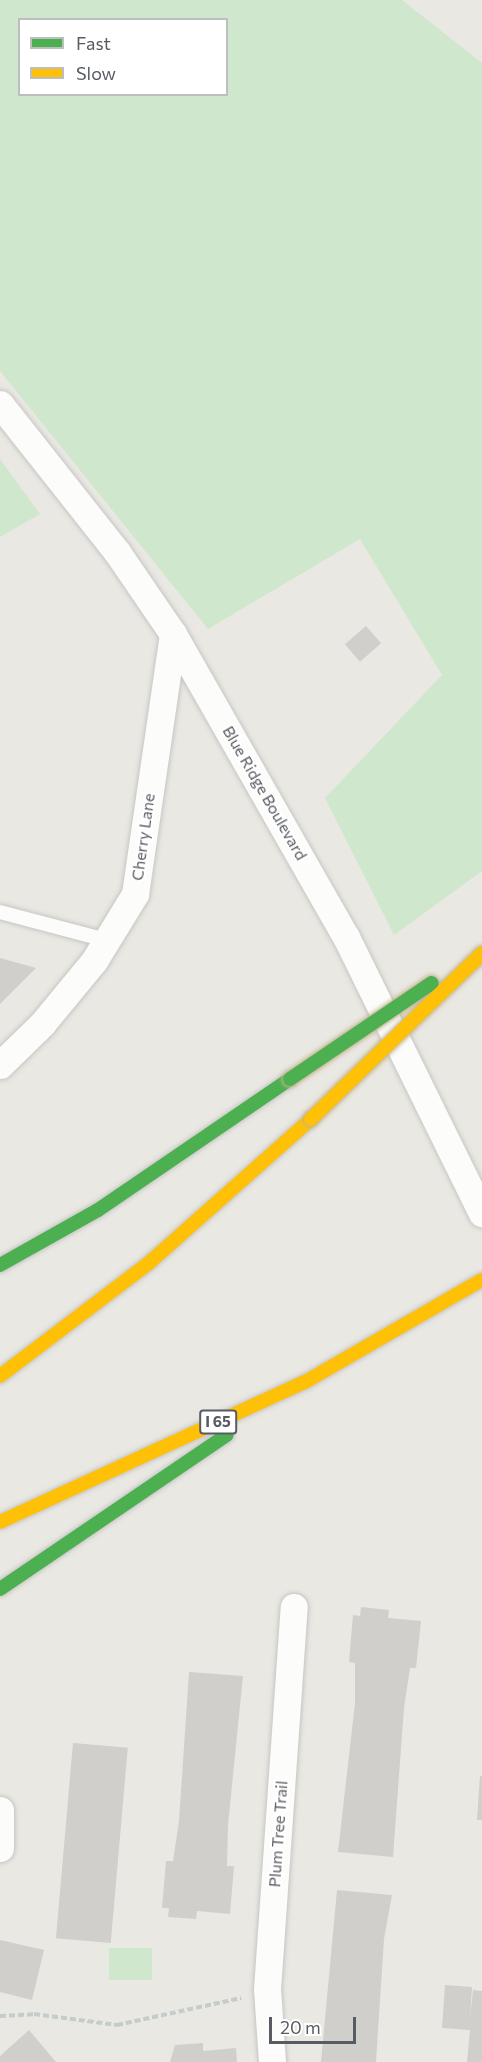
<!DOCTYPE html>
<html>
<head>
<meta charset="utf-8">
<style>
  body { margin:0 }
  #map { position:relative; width:482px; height:2062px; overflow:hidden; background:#eae8e2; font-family:Commissioner,sans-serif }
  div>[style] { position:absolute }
  .green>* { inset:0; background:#cfe7cd; transform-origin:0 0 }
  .building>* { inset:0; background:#d0cfcc; transform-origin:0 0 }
  .path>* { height:4px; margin-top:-2px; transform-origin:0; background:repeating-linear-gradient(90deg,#c5ccc9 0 6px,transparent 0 9px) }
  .roads { filter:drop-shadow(0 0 2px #c6c6c5) drop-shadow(0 0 2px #c6c6c5) }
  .lane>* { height:14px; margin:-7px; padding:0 7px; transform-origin:7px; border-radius:7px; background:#fcfcfb }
  .street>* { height:27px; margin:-13.5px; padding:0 13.5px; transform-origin:13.5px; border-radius:13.5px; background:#fcfcfb }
  .fast>* { height:14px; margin:-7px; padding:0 7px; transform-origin:7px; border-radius:7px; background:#4caf50 }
  .slow>* { height:14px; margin:-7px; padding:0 7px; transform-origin:7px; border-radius:7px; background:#ffc107 }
  .bridges { filter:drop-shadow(0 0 2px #c1b490) drop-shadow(0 0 2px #c1b490) }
  .fast-bridge>* { height:14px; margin:-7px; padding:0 7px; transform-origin:7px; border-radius:7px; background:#4caf50 }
  .slow-bridge>* { height:14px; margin:-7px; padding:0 7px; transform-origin:7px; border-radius:7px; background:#ffc107 }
  span { translate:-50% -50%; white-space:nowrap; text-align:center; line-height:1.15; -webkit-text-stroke:4.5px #fff; paint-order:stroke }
  .shield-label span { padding:2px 4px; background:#fff; border:2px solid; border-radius:4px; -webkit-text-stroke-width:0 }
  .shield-label { font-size:15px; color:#585c62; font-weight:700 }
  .street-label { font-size:16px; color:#585c62 }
  .legend { position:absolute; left:18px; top:18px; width:210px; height:78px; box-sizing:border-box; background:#fff; border:2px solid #bcbec0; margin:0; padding:8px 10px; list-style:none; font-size:18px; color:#585c62 }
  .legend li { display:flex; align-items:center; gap:12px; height:30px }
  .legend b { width:30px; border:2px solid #bcbec0 }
  .scale { position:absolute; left:269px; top:2017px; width:87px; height:27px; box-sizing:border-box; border:3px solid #585c62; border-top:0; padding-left:8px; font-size:18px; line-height:21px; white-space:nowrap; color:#585c62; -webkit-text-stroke:4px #fff; paint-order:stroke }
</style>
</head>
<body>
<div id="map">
  <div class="green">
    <div style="clip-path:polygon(evenodd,0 0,402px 0,482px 63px,482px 871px,394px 935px,325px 798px,442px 675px,360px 539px,208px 629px,0 371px,0 0,20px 20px,226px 20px,226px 94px,20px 94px,20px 20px)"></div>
    <div style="clip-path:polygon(0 459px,40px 514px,0 537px)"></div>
    <div style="left:109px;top:1948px;width:43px;height:32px"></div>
  </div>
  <div class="building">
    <div style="left:366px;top:626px;width:23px;height:28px;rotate:49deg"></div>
    <div style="clip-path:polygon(0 958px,36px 968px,0 1004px)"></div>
    <div style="clip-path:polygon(361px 1607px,389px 1610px,388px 1618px,421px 1621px,416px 1668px,410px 1668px,404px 1708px,393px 1857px,338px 1852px,355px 1703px,355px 1663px,349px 1662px,353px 1615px,360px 1616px)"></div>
    <div style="clip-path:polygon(189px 1672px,243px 1676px,228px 1825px,227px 1866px,234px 1866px,230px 1914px,197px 1911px,196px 1919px,168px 1917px,169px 1908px,162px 1908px,166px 1861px,173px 1861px,179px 1821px)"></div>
    <div style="left:73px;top:1743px;width:55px;height:196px;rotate:5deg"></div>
    <div style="clip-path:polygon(480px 1776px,482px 1776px,482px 1820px,477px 1820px)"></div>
    <div style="clip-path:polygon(337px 1890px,392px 1895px,384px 1939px,376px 2062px,321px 2062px)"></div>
    <div style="clip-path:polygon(0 1940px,44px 1950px,32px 2000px,0 1992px)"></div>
    <div style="clip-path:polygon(445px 1985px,472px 1987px,470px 2019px,473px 1990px,482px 1991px,482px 2062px,467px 2062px,470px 2030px,442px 2028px)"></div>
    <div style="clip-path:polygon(29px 2030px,56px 2062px,0 2062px,0 2056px)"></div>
    <div style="clip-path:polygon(203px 2043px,203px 2051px,236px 2048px,237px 2062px,170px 2062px,175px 2045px)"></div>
  </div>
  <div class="path">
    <div style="left:0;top:2016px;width:34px;rotate:-3deg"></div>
    <div style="left:34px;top:2014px;width:84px;rotate:7.5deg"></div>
    <div style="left:117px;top:2025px;width:127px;rotate:-12.3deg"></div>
  </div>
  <div class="roads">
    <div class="lane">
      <div style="left:0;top:912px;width:110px;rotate:14.8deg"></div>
    </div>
    <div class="street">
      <div style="left:0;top:404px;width:189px;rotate:51.7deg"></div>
      <div style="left:117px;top:552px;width:99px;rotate:55.7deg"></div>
      <div style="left:173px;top:634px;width:349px;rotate:60.3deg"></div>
      <div style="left:346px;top:937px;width:308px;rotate:63.8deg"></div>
      <div style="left:0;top:1065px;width:59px;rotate:-44.3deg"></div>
      <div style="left:42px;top:1024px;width:82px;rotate:-50.5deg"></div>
      <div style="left:94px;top:961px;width:79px;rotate:-58.5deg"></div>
      <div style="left:135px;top:894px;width:263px;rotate:-81.7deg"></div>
      <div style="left:0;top:1810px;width:38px;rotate:90deg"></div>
      <div style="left:272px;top:2062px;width:73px;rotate:-93.9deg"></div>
      <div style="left:267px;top:1989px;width:383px;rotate:-86deg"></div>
    </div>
    <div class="fast">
      <div style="left:0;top:1265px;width:112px;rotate:-29.3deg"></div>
      <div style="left:98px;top:1210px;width:232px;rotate:-34.3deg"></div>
      <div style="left:0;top:1589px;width:274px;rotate:-34.2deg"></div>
    </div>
    <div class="slow">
      <div style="left:0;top:1376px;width:188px;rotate:-37.2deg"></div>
      <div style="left:150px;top:1262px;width:215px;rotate:-41.6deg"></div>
      <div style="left:0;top:1522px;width:336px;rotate:-24.7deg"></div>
      <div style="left:305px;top:1382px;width:204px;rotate:-30deg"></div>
    </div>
  </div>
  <div class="bridges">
    <div class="fast-bridge">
      <div style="left:290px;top:1079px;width:171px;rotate:-34.1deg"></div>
    </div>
    <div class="slow-bridge">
      <div style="left:311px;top:1119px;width:238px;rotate:-44.1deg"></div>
    </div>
  </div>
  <div class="shield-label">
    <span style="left:218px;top:1422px">I 65</span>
  </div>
  <div class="street-label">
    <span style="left:265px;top:793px;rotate:60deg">Blue Ridge Boulevard</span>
    <span style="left:143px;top:837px;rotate:-82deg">Cherry Lane</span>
    <span style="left:278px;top:1834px;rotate:-86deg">Plum Tree Trail</span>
  </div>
  <ul class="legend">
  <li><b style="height:8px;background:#4caf50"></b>Fast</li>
  <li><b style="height:8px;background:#ffc107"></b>Slow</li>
  </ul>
  <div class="scale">20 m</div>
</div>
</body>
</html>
